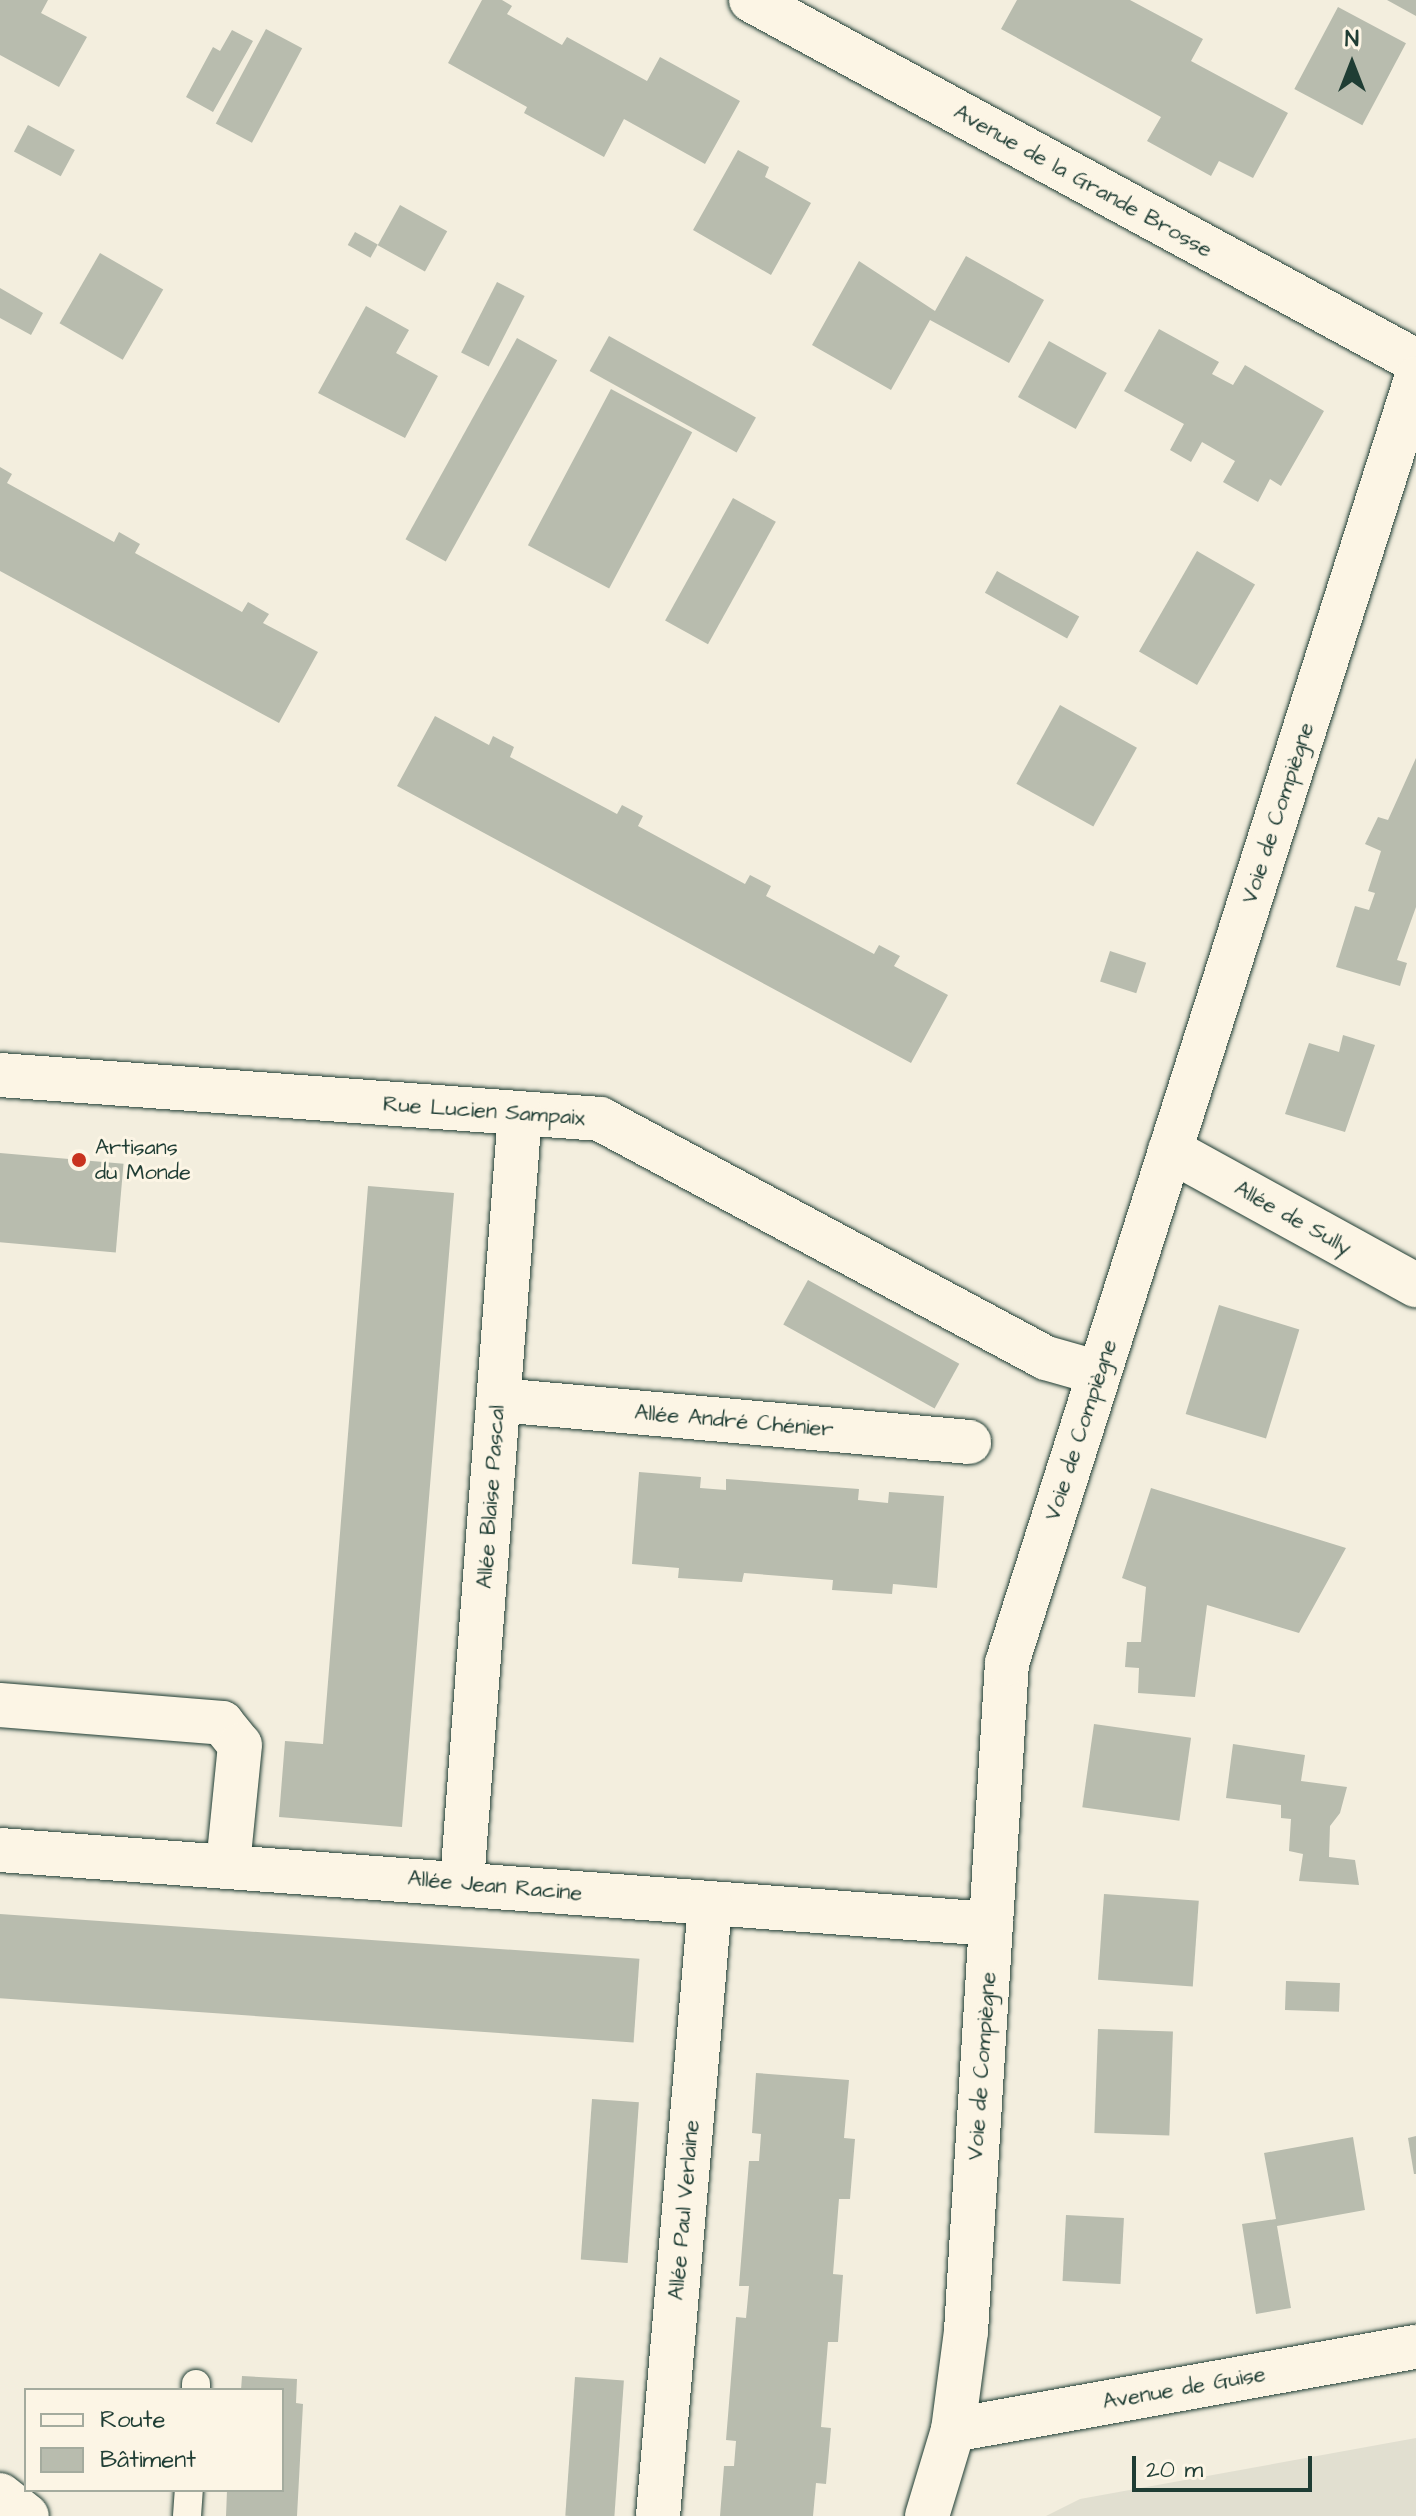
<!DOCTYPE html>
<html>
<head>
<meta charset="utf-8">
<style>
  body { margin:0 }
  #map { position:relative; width:1416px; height:2516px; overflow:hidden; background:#f3eede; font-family:"Architects Daughter",sans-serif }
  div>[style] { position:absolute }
  .built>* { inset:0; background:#e1dfd0 }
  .building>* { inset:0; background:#b8bcae; transform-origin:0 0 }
  .roads { filter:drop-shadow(0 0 2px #1f3d34) drop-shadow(0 0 2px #1f3d34) }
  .lane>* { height:28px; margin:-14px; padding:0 14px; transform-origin:14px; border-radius:14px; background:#fcf5e5 }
  .street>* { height:44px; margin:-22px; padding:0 22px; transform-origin:22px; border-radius:22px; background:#fcf5e5 }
  .dots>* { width:22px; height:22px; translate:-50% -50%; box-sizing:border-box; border:4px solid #fcf5e5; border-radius:50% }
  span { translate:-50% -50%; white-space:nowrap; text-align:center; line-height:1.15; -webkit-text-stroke:6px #fcf5e5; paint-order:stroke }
  .street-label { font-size:22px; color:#1f3d34 }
  .poi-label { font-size:22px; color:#1f3d34 }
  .left { translate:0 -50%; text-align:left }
  .legend { position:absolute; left:24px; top:2388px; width:260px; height:104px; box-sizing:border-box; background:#fcf5e5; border:2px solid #a4ab9e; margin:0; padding:10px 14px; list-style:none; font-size:24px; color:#1f3d34 }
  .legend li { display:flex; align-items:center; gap:16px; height:40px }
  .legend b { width:40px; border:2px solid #a4ab9e }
  .north { position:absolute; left:1312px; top:24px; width:80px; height:80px; -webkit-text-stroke:6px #fcf5e5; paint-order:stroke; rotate:0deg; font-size:22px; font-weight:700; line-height:32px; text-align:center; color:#1f3d34 }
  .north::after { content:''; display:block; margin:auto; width:28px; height:36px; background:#1f3d34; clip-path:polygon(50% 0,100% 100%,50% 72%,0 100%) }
  .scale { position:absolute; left:1132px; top:2456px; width:180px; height:36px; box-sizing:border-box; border:4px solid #1f3d34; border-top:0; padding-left:10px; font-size:24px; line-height:28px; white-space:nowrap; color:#1f3d34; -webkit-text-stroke:6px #fcf5e5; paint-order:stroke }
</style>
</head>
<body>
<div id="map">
  <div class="built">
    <div style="clip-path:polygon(1416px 2438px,1416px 2516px,1046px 2516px,1080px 2499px)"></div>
  </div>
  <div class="building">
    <div style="clip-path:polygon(0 0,48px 0,41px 13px,87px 37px,59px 87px,0 55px)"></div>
    <div style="clip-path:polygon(482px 0,502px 0,512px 6px,507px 14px,562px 45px,567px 37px,647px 81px,660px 57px,740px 101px,705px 164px,624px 119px,604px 157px,524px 113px,527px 107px,448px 63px)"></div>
    <div style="clip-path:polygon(1017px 0,1130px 0,1203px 39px,1191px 61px,1288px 113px,1253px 178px,1219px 161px,1211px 176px,1147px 141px,1161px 117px,1001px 29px)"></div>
    <div style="clip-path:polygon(1387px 0,1416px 0,1416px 16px)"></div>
    <div style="left:1338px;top:7px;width:77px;height:93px;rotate:28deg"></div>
    <div style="left:266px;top:29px;width:41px;height:107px;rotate:28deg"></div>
    <div style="clip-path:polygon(232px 30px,253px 41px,213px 112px,186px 97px,213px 47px,220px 51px)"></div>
    <div style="left:28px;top:125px;width:53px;height:30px;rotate:28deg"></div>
    <div style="clip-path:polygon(738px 150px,769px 167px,765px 177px,811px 203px,771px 275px,693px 230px)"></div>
    <div style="left:400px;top:205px;width:54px;height:46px;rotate:29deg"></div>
    <div style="left:355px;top:232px;width:26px;height:15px;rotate:29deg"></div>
    <div style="left:100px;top:253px;width:73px;height:81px;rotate:30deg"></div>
    <div style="clip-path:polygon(966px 256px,1044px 300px,1009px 363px,930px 320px,891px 390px,812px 345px,859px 261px,935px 311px)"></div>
    <div style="left:497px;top:282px;width:31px;height:79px;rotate:27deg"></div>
    <div style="clip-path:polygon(0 288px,43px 313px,31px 335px,0 318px)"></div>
    <div style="clip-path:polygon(366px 306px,409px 330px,396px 353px,438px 376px,405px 438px,318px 393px)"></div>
    <div style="clip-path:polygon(1159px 329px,1219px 362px,1212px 374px,1233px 385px,1245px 365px,1324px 411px,1281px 486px,1270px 479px,1258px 502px,1223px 482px,1235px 461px,1202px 442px,1191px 462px,1170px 450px,1184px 424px,1124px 391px)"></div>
    <div style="left:609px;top:336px;width:168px;height:40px;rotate:29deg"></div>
    <div style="left:517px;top:338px;width:46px;height:230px;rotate:29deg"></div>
    <div style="left:1049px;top:341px;width:66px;height:64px;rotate:29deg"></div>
    <div style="left:611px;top:389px;width:92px;height:177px;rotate:28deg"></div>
    <div style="clip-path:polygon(0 467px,12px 474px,7px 483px,114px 542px,119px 532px,140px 544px,135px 553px,242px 612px,248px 602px,269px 614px,263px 623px,318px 652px,279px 723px,0 571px)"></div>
    <div style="left:733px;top:498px;width:49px;height:140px;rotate:29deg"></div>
    <div style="left:1197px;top:551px;width:67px;height:116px;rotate:30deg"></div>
    <div style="left:997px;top:571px;width:94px;height:25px;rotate:29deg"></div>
    <div style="left:1060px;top:705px;width:88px;height:90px;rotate:29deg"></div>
    <div style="clip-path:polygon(435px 716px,489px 745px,493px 736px,514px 747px,510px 757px,617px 814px,622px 805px,643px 816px,638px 826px,745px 884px,750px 875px,771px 886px,766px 896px,874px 954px,879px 945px,900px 956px,894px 966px,948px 995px,911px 1063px,397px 786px)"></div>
    <div style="clip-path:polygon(1416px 758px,1416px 907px,1397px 960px,1407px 963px,1400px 986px,1336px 967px,1355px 906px,1369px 910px,1375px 893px,1368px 891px,1381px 851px,1365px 844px,1378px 817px,1388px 820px)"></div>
    <div style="left:1110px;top:951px;width:38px;height:32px;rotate:18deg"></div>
    <div style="clip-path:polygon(1343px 1035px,1375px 1045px,1345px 1132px,1285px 1114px,1309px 1043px,1339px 1052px)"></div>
    <div style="left:0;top:1153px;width:124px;height:89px;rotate:5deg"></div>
    <div style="clip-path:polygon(368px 1186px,454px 1193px,402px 1827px,279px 1817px,285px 1741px,323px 1744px)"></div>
    <div style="left:808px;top:1280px;width:173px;height:51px;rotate:29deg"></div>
    <div style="left:1219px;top:1305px;width:84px;height:114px;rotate:17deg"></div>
    <div style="clip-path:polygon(639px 1472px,701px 1477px,700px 1488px,726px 1490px,726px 1479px,859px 1489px,858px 1500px,888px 1503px,889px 1492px,944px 1496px,937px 1588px,893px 1584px,892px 1594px,832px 1590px,833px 1580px,744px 1573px,742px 1582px,678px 1578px,679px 1568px,632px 1564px)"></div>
    <div style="clip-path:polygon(1151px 1488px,1346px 1548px,1299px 1633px,1207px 1605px,1195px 1697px,1138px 1693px,1139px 1668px,1125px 1667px,1127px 1642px,1141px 1642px,1146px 1587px,1122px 1578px)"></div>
    <div style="left:1094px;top:1724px;width:98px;height:84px;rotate:8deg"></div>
    <div style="clip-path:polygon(1233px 1744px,1305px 1755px,1301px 1781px,1347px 1787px,1340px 1813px,1330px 1826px,1329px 1857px,1355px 1860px,1359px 1885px,1299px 1881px,1303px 1854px,1289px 1851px,1291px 1819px,1281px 1818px,1281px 1805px,1226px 1798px)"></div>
    <div style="left:1104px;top:1894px;width:95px;height:86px;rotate:4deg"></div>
    <div style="left:0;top:1914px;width:641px;height:84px;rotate:4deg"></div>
    <div style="left:1286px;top:1981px;width:54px;height:29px;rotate:2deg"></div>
    <div style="left:1098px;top:2029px;width:75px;height:104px;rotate:2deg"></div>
    <div style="clip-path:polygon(756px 2073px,849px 2080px,844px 2138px,855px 2139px,850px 2199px,839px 2199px,833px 2274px,843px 2275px,838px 2342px,828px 2342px,821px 2427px,831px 2428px,826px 2484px,816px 2483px,813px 2516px,720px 2516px,724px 2466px,734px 2466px,736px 2441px,726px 2440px,736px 2317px,746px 2318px,749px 2286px,739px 2286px,749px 2161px,759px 2161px,761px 2134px,752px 2133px)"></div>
    <div style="left:592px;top:2099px;width:47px;height:161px;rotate:4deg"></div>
    <div style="clip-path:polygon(1416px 2136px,1416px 2174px,1414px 2174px,1408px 2138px)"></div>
    <div style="clip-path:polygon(1353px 2137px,1365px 2210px,1277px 2226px,1291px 2308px,1256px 2314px,1242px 2224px,1276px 2219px,1264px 2153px)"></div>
    <div style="left:1066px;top:2215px;width:58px;height:66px;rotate:3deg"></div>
    <div style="clip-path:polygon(242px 2376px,297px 2379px,296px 2403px,303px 2404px,297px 2516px,226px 2516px,227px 2490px,282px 2490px,282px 2390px,241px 2390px)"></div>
    <div style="left:575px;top:2377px;width:49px;height:139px;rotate:4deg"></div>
  </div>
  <div class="roads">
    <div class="lane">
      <div style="left:196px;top:2390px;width:6px;rotate:-90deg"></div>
      <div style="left:187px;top:2516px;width:26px;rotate:-86deg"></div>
    </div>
    <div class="street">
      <div style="left:751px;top:0;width:757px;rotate:28.5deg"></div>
      <div style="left:0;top:1075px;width:602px;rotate:4.19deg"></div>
      <div style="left:600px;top:1119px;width:506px;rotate:28.19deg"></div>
      <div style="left:1046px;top:1358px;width:55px;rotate:15.8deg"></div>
      <div style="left:1170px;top:1150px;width:281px;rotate:28.8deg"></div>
      <div style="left:499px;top:1400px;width:472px;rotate:5.1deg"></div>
      <div style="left:0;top:1705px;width:223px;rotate:4.6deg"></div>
      <div style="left:222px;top:1723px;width:28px;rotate:51deg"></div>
      <div style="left:240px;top:1745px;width:122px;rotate:95.7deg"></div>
      <div style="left:0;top:1850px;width:994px;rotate:4.27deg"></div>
      <div style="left:462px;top:1882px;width:771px;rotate:-85.69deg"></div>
      <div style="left:953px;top:2430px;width:470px;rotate:-10.2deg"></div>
      <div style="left:0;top:2495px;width:34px;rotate:38deg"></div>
      <div style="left:658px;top:2516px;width:614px;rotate:-85.14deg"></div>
      <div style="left:927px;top:2516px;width:90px;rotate:-73.2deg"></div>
      <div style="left:953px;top:2430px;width:100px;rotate:-82.5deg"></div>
      <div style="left:966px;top:2331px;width:669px;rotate:-86.49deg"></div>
      <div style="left:1007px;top:1663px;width:1348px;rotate:-72.33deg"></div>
    </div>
  </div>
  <div class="dots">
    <div style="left:79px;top:1160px;background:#c8321e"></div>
  </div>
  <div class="street-label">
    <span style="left:1083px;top:181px;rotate:29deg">Avenue de la Grande Brosse</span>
    <span style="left:1278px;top:813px;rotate:-72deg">Voie de Compiègne</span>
    <span style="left:484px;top:1111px;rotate:4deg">Rue Lucien Sampaix</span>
    <span style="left:1293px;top:1218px;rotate:29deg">Allée de Sully</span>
    <span style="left:734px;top:1421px;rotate:5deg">Allée André Chénier</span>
    <span style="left:1081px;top:1430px;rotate:-72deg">Voie de Compiègne</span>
    <span style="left:491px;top:1497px;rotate:-86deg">Allée Blaise Pascal</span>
    <span style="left:495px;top:1886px;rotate:5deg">Allée Jean Racine</span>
    <span style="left:982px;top:2066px;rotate:-86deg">Voie de Compiègne</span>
    <span style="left:684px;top:2210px;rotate:-85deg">Allée Paul Verlaine</span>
    <span style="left:1184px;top:2388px;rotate:-10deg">Avenue de Guise</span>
  </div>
  <div class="poi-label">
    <span class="left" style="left:95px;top:1160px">Artisans<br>du Monde</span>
  </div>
  <ul class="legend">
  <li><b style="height:10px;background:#fcf5e5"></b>Route</li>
  <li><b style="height:22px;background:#b8bcae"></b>Bâtiment</li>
  </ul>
  <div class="north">N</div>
  <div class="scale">20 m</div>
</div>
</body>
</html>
